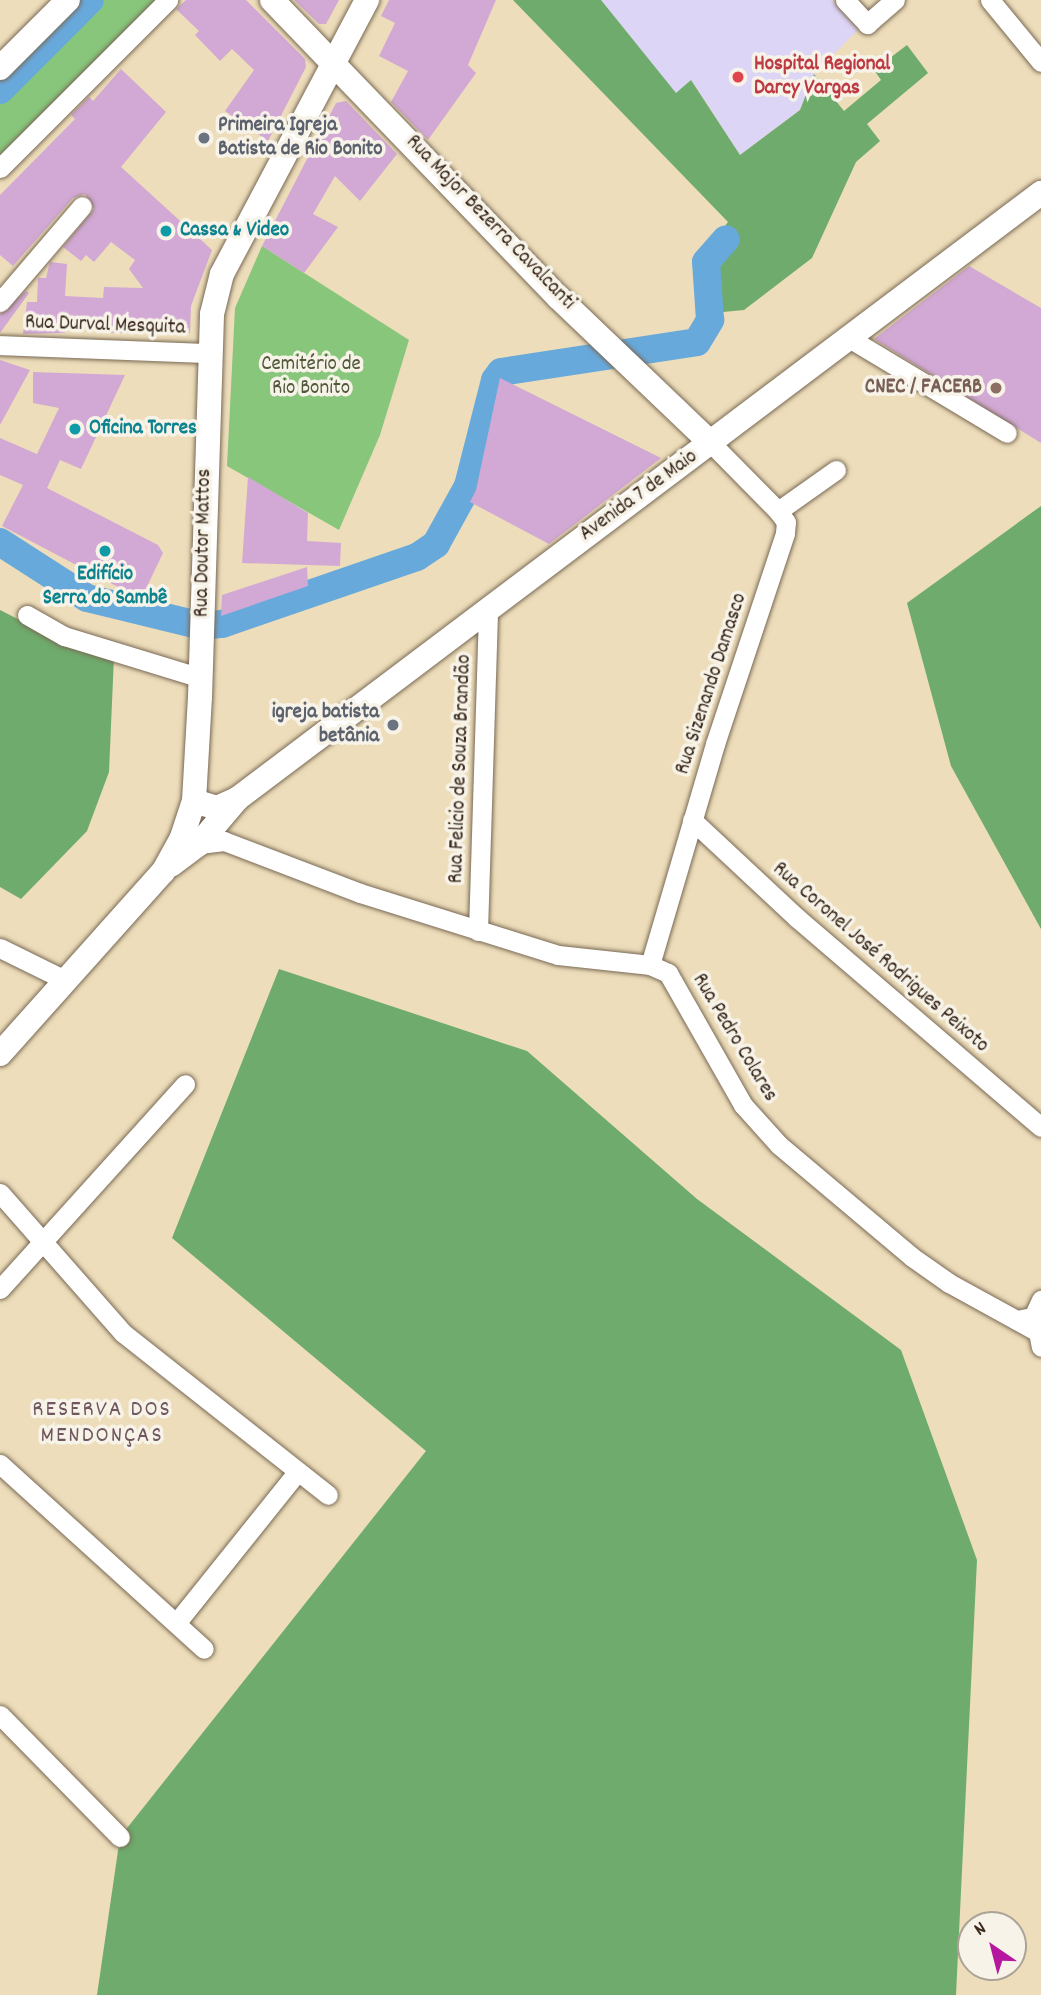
<!DOCTYPE html>
<html>
<head>
<meta charset="utf-8">
<style>
  body { margin:0 }
  #map { position:relative; width:1041px; height:1995px; overflow:hidden; background:#edddba; font-family:Dekko,sans-serif }
  div>[style] { position:absolute }
  .built>* { inset:0; background:#dcd5f6 }
  .green>* { inset:0; background:#88c67c }
  .forest>* { inset:0; background:#6eab6c }
  .river>* { height:28px; margin:-14px; padding:0 14px; transform-origin:14px; border-radius:14px; background:#68a9dc }
  .building>* { inset:0; background:#d2a9d4 }
  .roads { filter:drop-shadow(0 0 2px #796955) drop-shadow(0 0 2px #796955) }
  .minor>* { height:19px; margin:-9.5px; padding:0 9.5px; transform-origin:9.5px; border-radius:9.5px; background:#fff }
  .major>* { height:24px; margin:-12px; padding:0 12px; transform-origin:12px; border-radius:12px; background:#fff }
  .dots>* { width:19px; height:19px; translate:-50% -50%; box-sizing:border-box; border:4px solid #f7f3e8; border-radius:50% }
  span { translate:-50% -50%; white-space:nowrap; text-align:center; line-height:1.15; -webkit-text-stroke:7px #f7f3e8; paint-order:stroke }
  .health-label { font-size:21px; color:#be3a42; font-weight:700 }
  .left { translate:0 -50%; text-align:left }
  .worship-label { font-size:21px; color:#5b616d; font-weight:700 }
  .right { translate:-100% -50%; text-align:right }
  .street-label { font-size:21px; color:#3b2a1e }
  .culture-label { font-size:21px; color:#0d838f; font-weight:700 }
  .park-label { font-size:21px; color:#52593a }
  .education-label { font-size:21px; color:#785e54; font-weight:700 }
  .neighbourhood-label { font-size:23px; color:#70565e; letter-spacing:2px }
  .north { position:absolute; left:957px; top:1911px; width:70px; height:70px; box-sizing:border-box; background:#f7f3e8; border:2px solid #aca397; border-radius:50%; rotate:325deg; font-size:19px; font-weight:700; line-height:28px; text-align:center; color:#3b2a1e }
  .north::after { content:''; display:block; margin:auto; width:24px; height:32px; background:#b5179e; clip-path:polygon(50% 0,100% 100%,50% 72%,0 100%) }
</style>
</head>
<body>
<div id="map">
  <div class="built">
    <div style="clip-path:polygon(601px 0,832px 0,858px 30px,814px 74px,800px 110px,740px 155px,692px 81px,676px 94px)"></div>
  </div>
  <div class="green">
    <div style="clip-path:polygon(90px 0,156px 0,0 155px,0 90px)"></div>
    <div style="clip-path:polygon(262px 246px,409px 340px,380px 435px,339px 530px,227px 466px,235px 308px)"></div>
  </div>
  <div class="forest">
    <div style="clip-path:polygon(513px 0,601px 0,676px 93px,691px 80px,740px 155px,800px 110px,814px 74px,844px 111px,881px 80px,874px 70px,907px 45px,928px 73px,867px 124px,880px 141px,856px 162px,812px 258px,744px 310px,702px 314px,698px 261px,728px 222px)"></div>
    <div style="clip-path:polygon(1041px 506px,1041px 929px,951px 766px,907px 603px)"></div>
    <div style="clip-path:polygon(0 610px,61px 641px,114px 656px,109px 772px,87px 831px,21px 899px,0 887px)"></div>
    <div style="clip-path:polygon(279px 969px,527px 1051px,697px 1199px,901px 1350px,977px 1560px,956px 1995px,97px 1995px,120px 1837px,426px 1451px,172px 1238px)"></div>
  </div>
  <div class="river">
    <div style="left:0;top:90px;width:127px;rotate:-45deg"></div>
    <div style="left:0;top:542px;width:103px;rotate:32.8deg"></div>
    <div style="left:87px;top:598px;width:118px;rotate:13.7deg"></div>
    <div style="left:202px;top:626px;width:20px;rotate:-6deg"></div>
    <div style="left:222px;top:624px;width:206px;rotate:-19deg"></div>
    <div style="left:417px;top:557px;width:23px;rotate:-34deg"></div>
    <div style="left:436px;top:544px;width:66px;rotate:-61.1deg"></div>
    <div style="left:468px;top:486px;width:109px;rotate:-75.7deg"></div>
    <div style="left:495px;top:380px;width:10px;rotate:-53deg"></div>
    <div style="left:501px;top:372px;width:198px;rotate:-8.7deg"></div>
    <div style="left:697px;top:342px;width:26px;rotate:-59deg"></div>
    <div style="left:710px;top:320px;width:58px;rotate:-93.9deg"></div>
    <div style="left:706px;top:262px;width:30px;rotate:-49deg"></div>
  </div>
  <div class="building">
    <div style="clip-path:polygon(186px 0,246px 0,305px 59px,306px 67px,268px 141px,225px 111px,254px 70px,232px 49px,220px 61px,195px 35px,199px 31px,176px 9px)"></div>
    <div style="clip-path:polygon(294px 0,339px 0,326px 24px,319px 24px)"></div>
    <div style="clip-path:polygon(389px 0,496px 0,468px 65px,476px 73px,428px 140px,391px 102px,408px 71px,379px 56px,395px 23px,381px 16px)"></div>
    <div style="clip-path:polygon(121px 69px,166px 112px,121px 167px,212px 250px,191px 306px,190px 333px,99px 333px,99px 329px,65px 327px,65px 333px,23px 334px,27px 302px,37px 302px,38px 278px,46px 278px,50px 262px,67px 264px,65px 296px,103px 298px,104px 287px,143px 288px,129px 269px,135px 260px,111px 242px,94px 262px,86px 255px,81px 261px,63px 247px,94px 209px,85px 194px,73px 198px,13px 266px,0 255px,0 195px,75px 119px,71px 115px,89px 97px,93px 101px)"></div>
    <div style="clip-path:polygon(346px 101px,397px 154px,360px 201px,335px 176px,313px 214px,338px 227px,304px 273px,262px 246px,336px 103px)"></div>
    <div style="clip-path:polygon(969px 266px,1041px 308px,1041px 443px,874px 339px)"></div>
    <div style="clip-path:polygon(26px 291px,29px 293px,0 333px,0 314px)"></div>
    <div style="clip-path:polygon(0 360px,30px 370px,0 425px)"></div>
    <div style="clip-path:polygon(33px 372px,125px 375px,81px 469px,60px 460px,47px 488px,158px 545px,163px 553px,141px 599px,2px 526px,23px 485px,0 475px,0 438px,37px 454px,59px 408px,33px 403px)"></div>
    <div style="clip-path:polygon(500px 378px,661px 458px,549px 544px,470px 502px,476px 490px)"></div>
    <div style="clip-path:polygon(248px 477px,308px 513px,307px 541px,341px 543px,340px 566px,242px 563px)"></div>
    <div style="clip-path:polygon(307px 567px,308px 586px,221px 616px,222px 595px)"></div>
  </div>
  <div class="roads">
    <div class="minor">
      <div style="left:845px;top:0;width:33px;rotate:47deg"></div>
      <div style="left:867px;top:24px;width:37px;rotate:-41deg"></div>
      <div style="left:990px;top:0;width:80px;rotate:50.6deg"></div>
      <div style="left:0;top:168px;width:238px;rotate:-45deg"></div>
      <div style="left:0;top:302px;width:126px;rotate:-49.5deg"></div>
      <div style="left:849px;top:338px;width:184px;rotate:31deg"></div>
      <div style="left:0;top:345px;width:209px;rotate:2.2deg"></div>
      <div style="left:778px;top:511px;width:71px;rotate:-35.3deg"></div>
      <div style="left:27px;top:615px;width:43px;rotate:29.6deg"></div>
      <div style="left:64px;top:636px;width:143px;rotate:17deg"></div>
      <div style="left:692px;top:820px;width:144px;rotate:43deg"></div>
      <div style="left:797px;top:918px;width:321px;rotate:40.6deg"></div>
      <div style="left:199px;top:844px;width:25px;rotate:-7deg"></div>
      <div style="left:224px;top:841px;width:146px;rotate:20.9deg"></div>
      <div style="left:360px;top:893px;width:207px;rotate:17.4deg"></div>
      <div style="left:558px;top:955px;width:93px;rotate:6.2deg"></div>
      <div style="left:650px;top:965px;width:20px;rotate:24deg"></div>
      <div style="left:668px;top:973px;width:152px;rotate:60.4deg"></div>
      <div style="left:743px;top:1105px;width:54px;rotate:48deg"></div>
      <div style="left:779px;top:1145px;width:174px;rotate:40.1deg"></div>
      <div style="left:912px;top:1257px;width:45px;rotate:35.1deg"></div>
      <div style="left:949px;top:1283px;width:102px;rotate:28.8deg"></div>
      <div style="left:1038px;top:1332px;width:15px;rotate:79deg"></div>
      <div style="left:478px;top:931px;width:324px;rotate:-88.2deg"></div>
      <div style="left:0;top:948px;width:72px;rotate:26.2deg"></div>
      <div style="left:650px;top:965px;width:230px;rotate:-73.6deg"></div>
      <div style="left:715px;top:744px;width:222px;rotate:-71.6deg"></div>
      <div style="left:785px;top:533px;width:11px;rotate:-85deg"></div>
      <div style="left:786px;top:522px;width:14px;rotate:-126deg"></div>
      <div style="left:778px;top:511px;width:95px;rotate:-134.6deg"></div>
      <div style="left:0;top:1193px;width:186px;rotate:48.7deg"></div>
      <div style="left:123px;top:1333px;width:261px;rotate:38.3deg"></div>
      <div style="left:0;top:1289px;width:276px;rotate:-47.9deg"></div>
      <div style="left:1017px;top:1320px;width:16px;rotate:-11deg"></div>
      <div style="left:1033px;top:1317px;width:19px;rotate:-65deg"></div>
      <div style="left:0;top:1464px;width:275px;rotate:42.2deg"></div>
      <div style="left:177px;top:1622px;width:193px;rotate:-51.3deg"></div>
      <div style="left:0;top:1715px;width:171px;rotate:45.5deg"></div>
    </div>
    <div class="major">
      <div style="left:272px;top:0;width:412px;rotate:46.1deg"></div>
      <div style="left:558px;top:297px;width:211px;rotate:43.7deg"></div>
      <div style="left:0;top:68px;width:96px;rotate:-45deg"></div>
      <div style="left:194px;top:801px;width:24px;rotate:17deg"></div>
      <div style="left:217px;top:808px;width:22px;rotate:-24deg"></div>
      <div style="left:237px;top:799px;width:1007px;rotate:-37.01deg"></div>
      <div style="left:171px;top:865px;width:35px;rotate:-37deg"></div>
      <div style="left:199px;top:844px;width:59px;rotate:-49.8deg"></div>
      <div style="left:0;top:1054px;width:244px;rotate:-48.2deg"></div>
      <div style="left:163px;top:872px;width:37px;rotate:-61deg"></div>
      <div style="left:181px;top:840px;width:41px;rotate:-71.6deg"></div>
      <div style="left:194px;top:801px;width:104px;rotate:-86.7deg"></div>
      <div style="left:200px;top:697px;width:383px;rotate:-88.2deg"></div>
      <div style="left:212px;top:314px;width:41px;rotate:-76deg"></div>
      <div style="left:222px;top:274px;width:310px;rotate:-62.1deg"></div>
    </div>
  </div>
  <div class="dots">
    <div style="left:738px;top:77px;background:#e0444e"></div>
    <div style="left:204px;top:138px;background:#6b7280"></div>
    <div style="left:166px;top:231px;background:#0f9aa8"></div>
    <div style="left:996px;top:388px;background:#8d6e63"></div>
    <div style="left:75px;top:429px;background:#0f9aa8"></div>
    <div style="left:105px;top:551px;background:#0f9aa8"></div>
    <div style="left:393px;top:725px;background:#6b7280"></div>
  </div>
  <div class="health-label">
    <span class="left" style="left:754px;top:77px">Hospital Regional<br>Darcy Vargas</span>
  </div>
  <div class="worship-label">
    <span class="left" style="left:218px;top:138px">Primeira Igreja<br>Batista de Rio Bonito</span>
    <span class="right" style="left:379px;top:725px">igreja batista<br>betânia</span>
  </div>
  <div class="street-label">
    <span style="left:490px;top:223px;rotate:46deg">Rua Major Bezerra Cavalcanti</span>
    <span style="left:105px;top:326px;rotate:2deg">Rua Durval Mesquita</span>
    <span style="left:639px;top:496px;rotate:-36deg">Avenida 7 de Maio</span>
    <span style="left:204px;top:543px;rotate:-89deg">Rua Doutor Mattos</span>
    <span style="left:712px;top:684px;rotate:-72deg">Rua Sizenando Damasco</span>
    <span style="left:461px;top:769px;rotate:-88deg">Rua Felicio de Souza Brandão</span>
    <span style="left:880px;top:958px;rotate:41deg">Rua Coronel José Rodrigues Peixoto</span>
    <span style="left:734px;top:1038px;rotate:59deg">Rua Pedro Colares</span>
  </div>
  <div class="culture-label">
    <span class="left" style="left:180px;top:231px">Cassa &amp; Video</span>
    <span class="left" style="left:89px;top:429px">Oficina Torres</span>
    <span style="left:105px;top:587px">Edifício<br>Serra do Sambê</span>
  </div>
  <div class="park-label">
    <span style="left:311px;top:377px">Cemitério de<br>Rio Bonito</span>
  </div>
  <div class="education-label">
    <span class="right" style="left:982px;top:388px">CNEC / FACERB</span>
  </div>
  <div class="neighbourhood-label">
    <span style="left:102px;top:1424px">RESERVA DOS<br>MENDONÇAS</span>
  </div>
  <div class="north">N</div>
</div>
</body>
</html>
